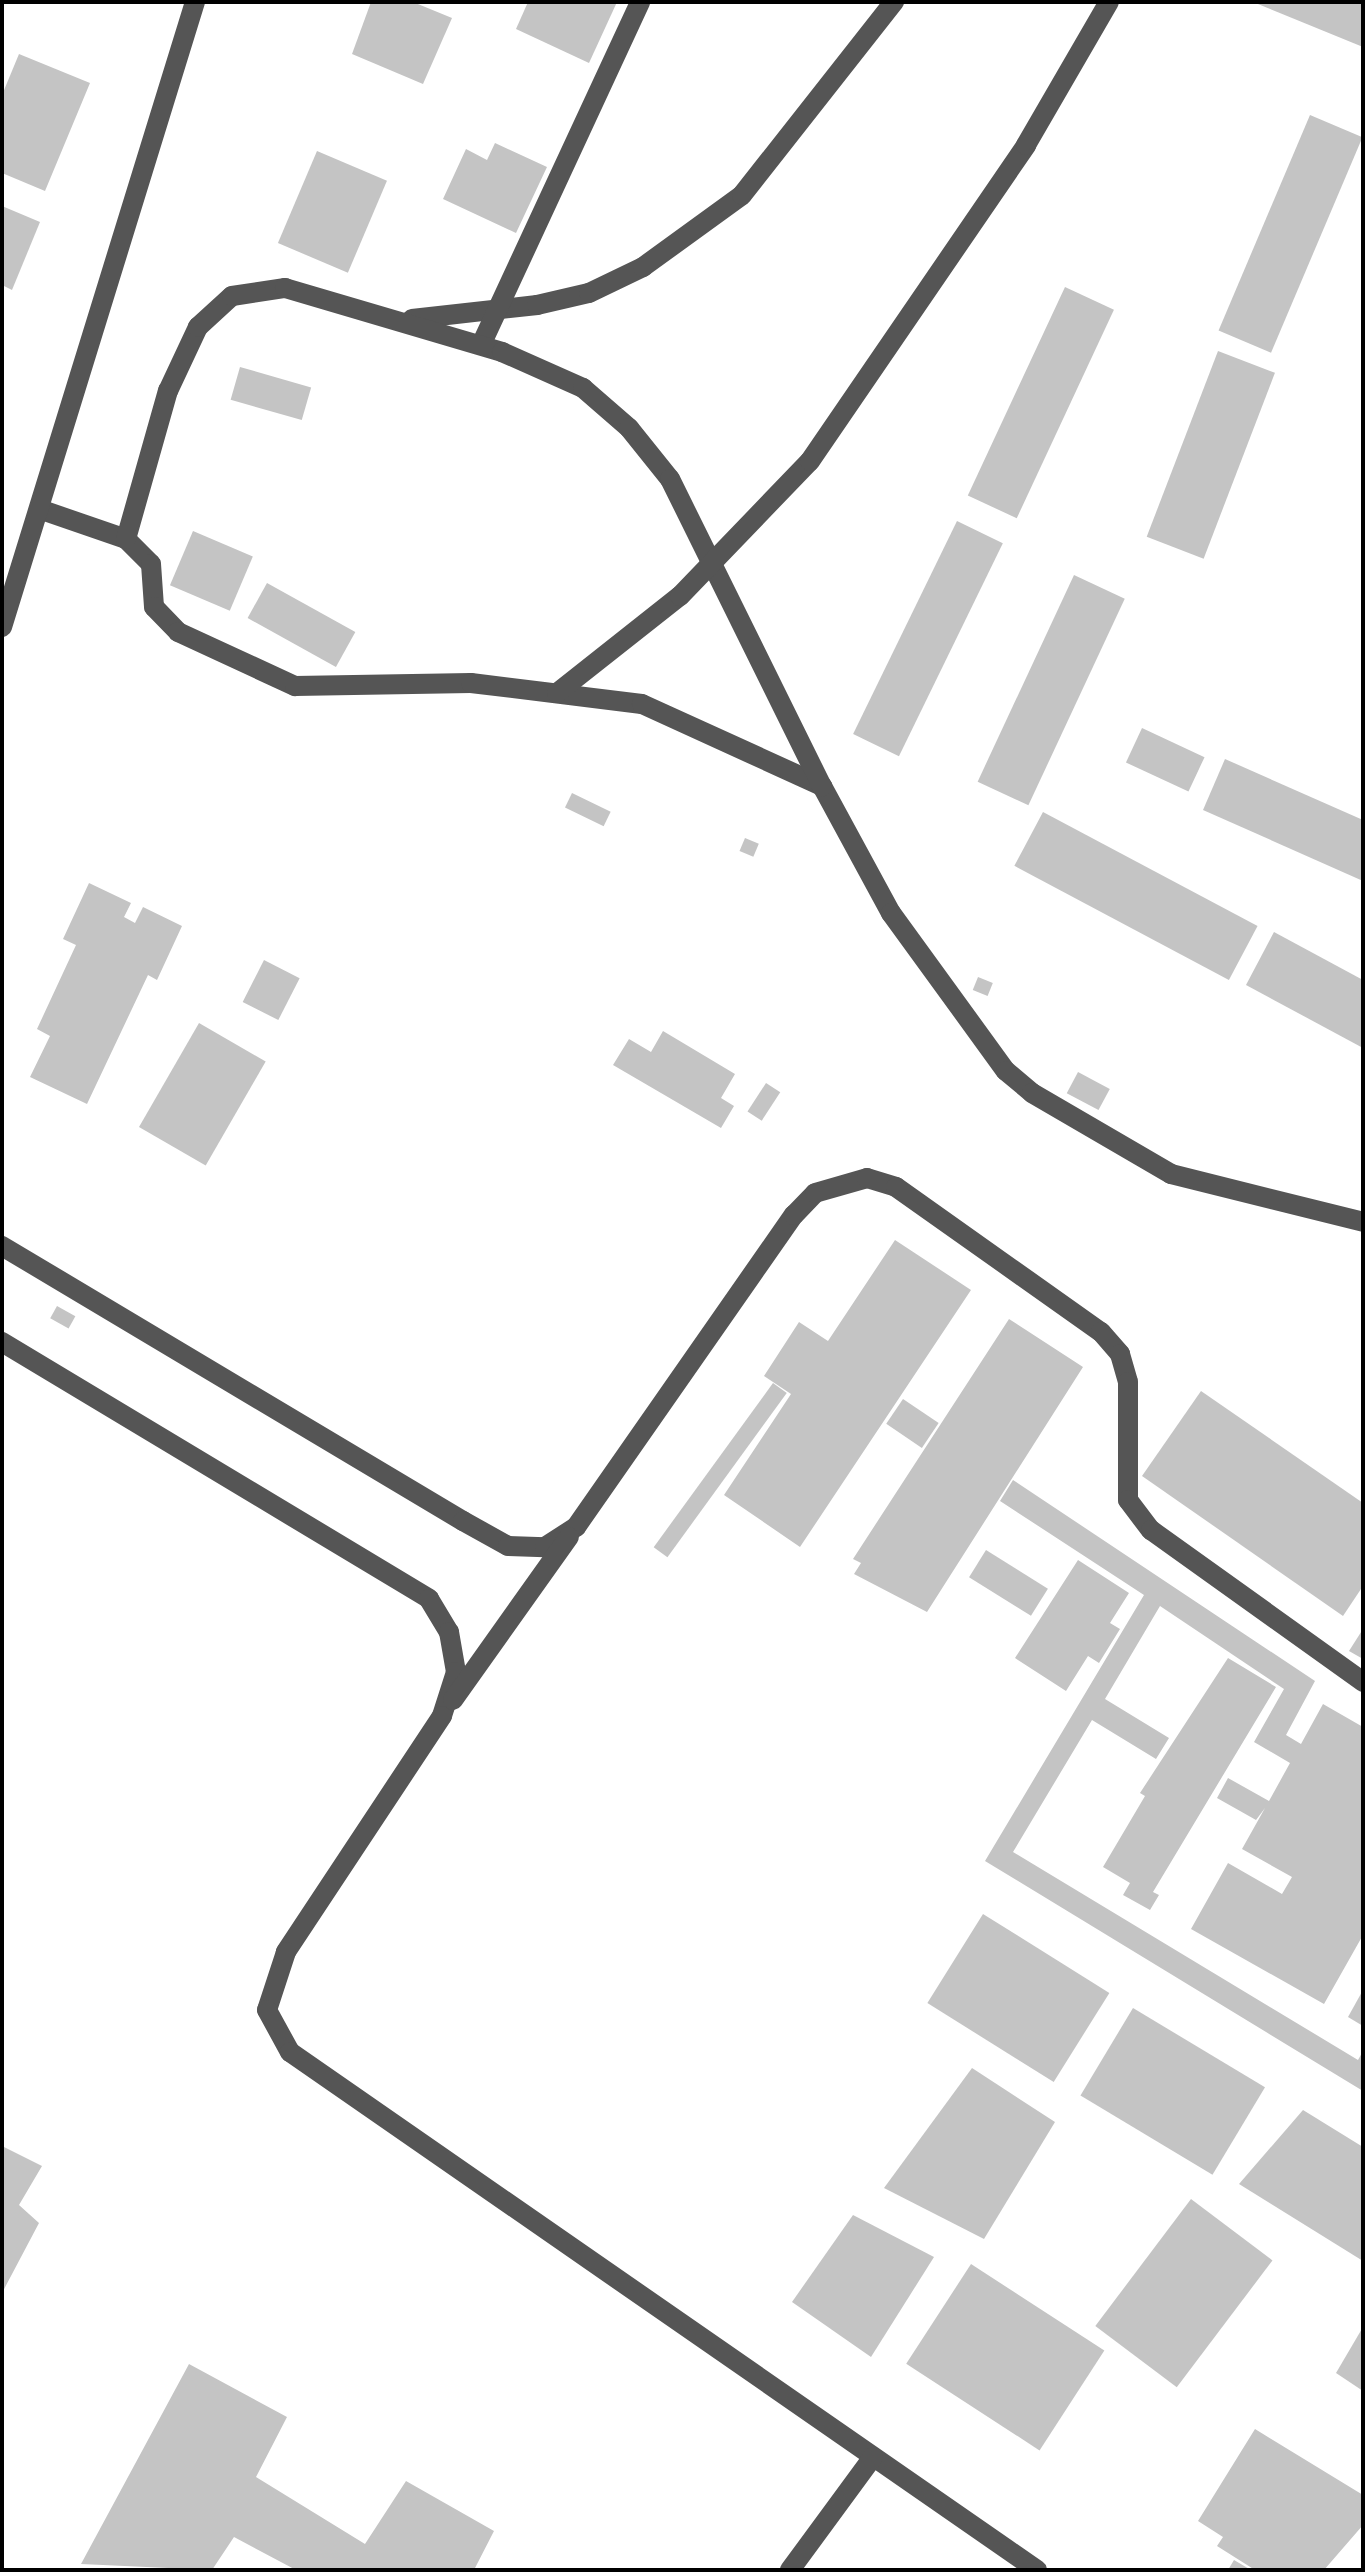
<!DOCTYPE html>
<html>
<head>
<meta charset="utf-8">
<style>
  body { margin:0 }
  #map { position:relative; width:1365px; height:2572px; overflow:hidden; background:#fff; font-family:Poppins,sans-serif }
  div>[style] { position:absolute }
  .building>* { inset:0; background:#c4c4c4; transform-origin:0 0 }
  .minor>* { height:20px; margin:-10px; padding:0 10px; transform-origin:10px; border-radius:10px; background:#555 }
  span { translate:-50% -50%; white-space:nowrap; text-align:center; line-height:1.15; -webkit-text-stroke:7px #fff; paint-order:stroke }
  .frame { position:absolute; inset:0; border:4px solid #000; pointer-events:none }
</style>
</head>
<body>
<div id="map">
  <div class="building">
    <div style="clip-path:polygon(371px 2px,413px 2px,452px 18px,423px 84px,352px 54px)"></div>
    <div style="clip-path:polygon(528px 2px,617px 2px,589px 63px,516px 29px)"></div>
    <div style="clip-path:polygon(1253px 2px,1363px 2px,1363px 47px)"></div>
    <div style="clip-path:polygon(19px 54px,90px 83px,45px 191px,2px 173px,2px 95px)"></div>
    <div style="left:1310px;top:115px;width:57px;height:234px;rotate:23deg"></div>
    <div style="clip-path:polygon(495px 143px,547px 167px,516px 233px,443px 199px,466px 149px,487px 160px)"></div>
    <div style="left:317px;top:151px;width:76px;height:100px;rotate:23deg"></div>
    <div style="clip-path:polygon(2px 206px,40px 222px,12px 290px,2px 285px)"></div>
    <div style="left:1065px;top:287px;width:54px;height:230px;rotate:25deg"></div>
    <div style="left:1218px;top:351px;width:61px;height:199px;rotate:21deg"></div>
    <div style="left:240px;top:367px;width:74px;height:34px;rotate:16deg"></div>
    <div style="left:957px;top:521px;width:51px;height:237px;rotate:26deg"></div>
    <div style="left:193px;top:531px;width:65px;height:59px;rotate:23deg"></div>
    <div style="left:1074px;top:575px;width:56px;height:228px;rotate:25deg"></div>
    <div style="left:267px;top:583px;width:101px;height:40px;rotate:29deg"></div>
    <div style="left:1142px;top:728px;width:69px;height:38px;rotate:25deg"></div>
    <div style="clip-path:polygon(1225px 759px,1363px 820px,1363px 881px,1203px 810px)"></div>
    <div style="left:572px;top:793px;width:43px;height:16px;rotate:26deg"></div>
    <div style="left:1043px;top:812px;width:243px;height:61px;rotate:28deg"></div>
    <div style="left:745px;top:838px;width:15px;height:14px;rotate:23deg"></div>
    <div style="clip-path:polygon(89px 883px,131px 903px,124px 917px,135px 923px,143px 907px,182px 926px,157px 980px,148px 975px,87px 1104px,30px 1077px,50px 1036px,37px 1029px,76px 945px,63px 939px)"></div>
    <div style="clip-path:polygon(1274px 932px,1363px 980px,1363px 1048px,1246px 985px)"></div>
    <div style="left:264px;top:960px;width:40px;height:47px;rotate:27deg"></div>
    <div style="left:978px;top:977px;width:16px;height:14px;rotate:22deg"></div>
    <div style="left:199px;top:1023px;width:77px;height:120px;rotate:30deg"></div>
    <div style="clip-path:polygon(663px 1031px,735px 1074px,721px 1098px,734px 1106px,721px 1128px,613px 1065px,629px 1039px,651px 1052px)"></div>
    <div style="left:1078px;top:1072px;width:36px;height:24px;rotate:28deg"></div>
    <div style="left:766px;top:1083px;width:17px;height:34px;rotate:33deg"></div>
    <div style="clip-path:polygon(895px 1240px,971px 1290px,800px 1547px,724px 1495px,791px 1394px,764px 1376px,799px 1322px,828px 1341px)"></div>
    <div style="left:57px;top:1306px;width:21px;height:14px;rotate:29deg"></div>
    <div style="clip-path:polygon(1009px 1319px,1083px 1367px,927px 1612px,854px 1574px,861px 1563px,853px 1559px)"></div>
    <div style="left:773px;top:1383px;width:17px;height:203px;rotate:36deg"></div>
    <div style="clip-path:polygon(1201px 1391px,1363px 1503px,1363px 1586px,1343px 1616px,1142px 1476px)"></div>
    <div style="left:903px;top:1399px;width:43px;height:30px;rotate:34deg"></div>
    <div style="clip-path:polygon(1013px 1480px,1315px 1681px,1286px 1735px,1301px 1744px,1323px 1704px,1363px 1727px,1363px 1935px,1324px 2004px,1191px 1929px,1228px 1863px,1282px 1894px,1292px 1877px,1242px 1849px,1265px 1808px,1256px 1820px,1217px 1798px,1228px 1778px,1269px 1801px,1290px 1763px,1254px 1742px,1284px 1689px,1160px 1606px,1105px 1699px,1169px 1738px,1156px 1759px,1092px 1720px,1013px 1852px,1358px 2060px,1363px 2051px,1363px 2091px,985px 1861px,1144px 1595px,1000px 1501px)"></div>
    <div style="left:986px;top:1550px;width:73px;height:32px;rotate:32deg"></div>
    <div style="clip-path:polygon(1078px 1560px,1129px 1593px,1110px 1623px,1120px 1629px,1099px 1663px,1088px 1656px,1066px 1691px,1015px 1658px)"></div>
    <div style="clip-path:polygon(1363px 1629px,1363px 1659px,1349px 1651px)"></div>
    <div style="clip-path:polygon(1228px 1658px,1276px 1687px,1153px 1892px,1159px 1895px,1150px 1910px,1123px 1895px,1130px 1883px,1103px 1867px,1145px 1796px,1140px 1793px)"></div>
    <div style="left:983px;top:1914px;width:149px;height:105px;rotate:32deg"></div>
    <div style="clip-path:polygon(1363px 1990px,1363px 2026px,1348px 2017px)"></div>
    <div style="left:1133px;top:2008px;width:154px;height:102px;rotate:31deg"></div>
    <div style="clip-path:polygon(972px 2068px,1055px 2122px,984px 2239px,884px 2188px)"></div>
    <div style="clip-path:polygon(1303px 2110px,1363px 2147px,1363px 2261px,1239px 2184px)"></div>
    <div style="clip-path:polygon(2px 2146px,42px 2166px,19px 2205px,39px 2223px,2px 2293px)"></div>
    <div style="left:1191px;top:2199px;width:102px;height:159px;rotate:37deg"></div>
    <div style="clip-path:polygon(853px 2215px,934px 2257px,871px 2357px,792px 2302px)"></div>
    <div style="left:971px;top:2264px;width:159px;height:119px;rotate:33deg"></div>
    <div style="clip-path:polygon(1363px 2327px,1363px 2391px,1336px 2373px)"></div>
    <div style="clip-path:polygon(189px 2364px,287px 2417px,256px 2477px,365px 2544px,406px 2481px,494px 2531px,474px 2570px,296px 2570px,234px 2537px,212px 2570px,81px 2564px)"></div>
    <div style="clip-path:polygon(1255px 2429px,1363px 2495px,1363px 2525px,1324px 2570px,1255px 2570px,1217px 2546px,1223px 2537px,1198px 2521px)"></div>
    <div style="clip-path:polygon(1234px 2560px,1251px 2570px,1228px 2570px)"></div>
  </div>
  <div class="minor">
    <div style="left:412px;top:319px;width:126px;rotate:-6.4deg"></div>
    <div style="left:537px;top:305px;width:53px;rotate:-13deg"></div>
    <div style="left:589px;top:293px;width:60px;rotate:-25.7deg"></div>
    <div style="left:643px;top:267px;width:122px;rotate:-36deg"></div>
    <div style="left:742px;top:195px;width:246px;rotate:-51.8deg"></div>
    <div style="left:481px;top:345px;width:378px;rotate:-65.1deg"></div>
    <div style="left:42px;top:510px;width:89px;rotate:19deg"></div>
    <div style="left:126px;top:539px;width:35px;rotate:45deg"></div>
    <div style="left:151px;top:564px;width:43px;rotate:86deg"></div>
    <div style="left:154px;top:607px;width:35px;rotate:46deg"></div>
    <div style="left:178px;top:632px;width:129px;rotate:24.8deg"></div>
    <div style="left:295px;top:686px;width:176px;rotate:-1deg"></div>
    <div style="left:471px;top:683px;width:172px;rotate:7deg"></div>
    <div style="left:642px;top:704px;width:198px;rotate:24.5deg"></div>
    <div style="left:822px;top:786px;width:145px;rotate:61.5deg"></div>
    <div style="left:891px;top:913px;width:195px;rotate:54deg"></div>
    <div style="left:1006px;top:1071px;width:34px;rotate:40deg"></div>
    <div style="left:1032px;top:1093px;width:161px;rotate:30.2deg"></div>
    <div style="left:1171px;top:1174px;width:198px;rotate:14deg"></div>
    <div style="left:126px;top:539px;width:154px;rotate:-74.2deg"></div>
    <div style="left:168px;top:391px;width:71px;rotate:-64.9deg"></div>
    <div style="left:198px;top:327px;width:46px;rotate:-42.4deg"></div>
    <div style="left:232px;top:296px;width:54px;rotate:-8.6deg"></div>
    <div style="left:285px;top:288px;width:226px;rotate:16.4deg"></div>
    <div style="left:502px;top:352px;width:89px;rotate:24deg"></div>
    <div style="left:583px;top:388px;width:61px;rotate:41deg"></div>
    <div style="left:629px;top:428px;width:65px;rotate:51.2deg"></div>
    <div style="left:670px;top:479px;width:343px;rotate:63.7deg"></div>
    <div style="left:2px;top:627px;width:654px;rotate:-72.84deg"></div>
    <div style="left:557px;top:693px;width:157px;rotate:-38.3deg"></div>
    <div style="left:680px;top:596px;width:187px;rotate:-46.1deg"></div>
    <div style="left:810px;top:461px;width:383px;rotate:-55.6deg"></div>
    <div style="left:1026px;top:145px;width:165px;rotate:-59.9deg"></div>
    <div style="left:2px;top:1246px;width:537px;rotate:30.82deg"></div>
    <div style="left:463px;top:1521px;width:51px;rotate:29.1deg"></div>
    <div style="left:508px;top:1546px;width:37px;rotate:2deg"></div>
    <div style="left:545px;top:1547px;width:37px;rotate:-33deg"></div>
    <div style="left:576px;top:1527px;width:381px;rotate:-55.1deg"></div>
    <div style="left:794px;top:1215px;width:30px;rotate:-46deg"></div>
    <div style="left:815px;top:1193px;width:54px;rotate:-16.1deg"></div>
    <div style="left:867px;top:1178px;width:30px;rotate:17deg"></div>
    <div style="left:896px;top:1187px;width:251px;rotate:35.3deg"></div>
    <div style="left:1101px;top:1332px;width:29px;rotate:49deg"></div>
    <div style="left:1120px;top:1354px;width:29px;rotate:74deg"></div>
    <div style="left:1128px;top:1382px;width:118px;rotate:90deg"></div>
    <div style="left:1128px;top:1500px;width:38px;rotate:53deg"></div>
    <div style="left:1151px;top:1530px;width:261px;rotate:35.6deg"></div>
    <div style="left:2px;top:1342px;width:498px;rotate:31deg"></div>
    <div style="left:429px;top:1599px;width:39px;rotate:59deg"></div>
    <div style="left:449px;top:1632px;width:41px;rotate:80.1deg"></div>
    <div style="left:456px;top:1672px;width:46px;rotate:107.7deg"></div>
    <div style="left:442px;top:1716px;width:283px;rotate:123.5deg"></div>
    <div style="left:286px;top:1952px;width:61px;rotate:108.1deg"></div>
    <div style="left:267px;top:2010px;width:48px;rotate:61.3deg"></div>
    <div style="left:290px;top:2052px;width:909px;rotate:34.74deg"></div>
    <div style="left:453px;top:1700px;width:200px;rotate:-54.6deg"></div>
    <div style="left:790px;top:2570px;width:140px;rotate:-53.7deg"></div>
  </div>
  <div class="frame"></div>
</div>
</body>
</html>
